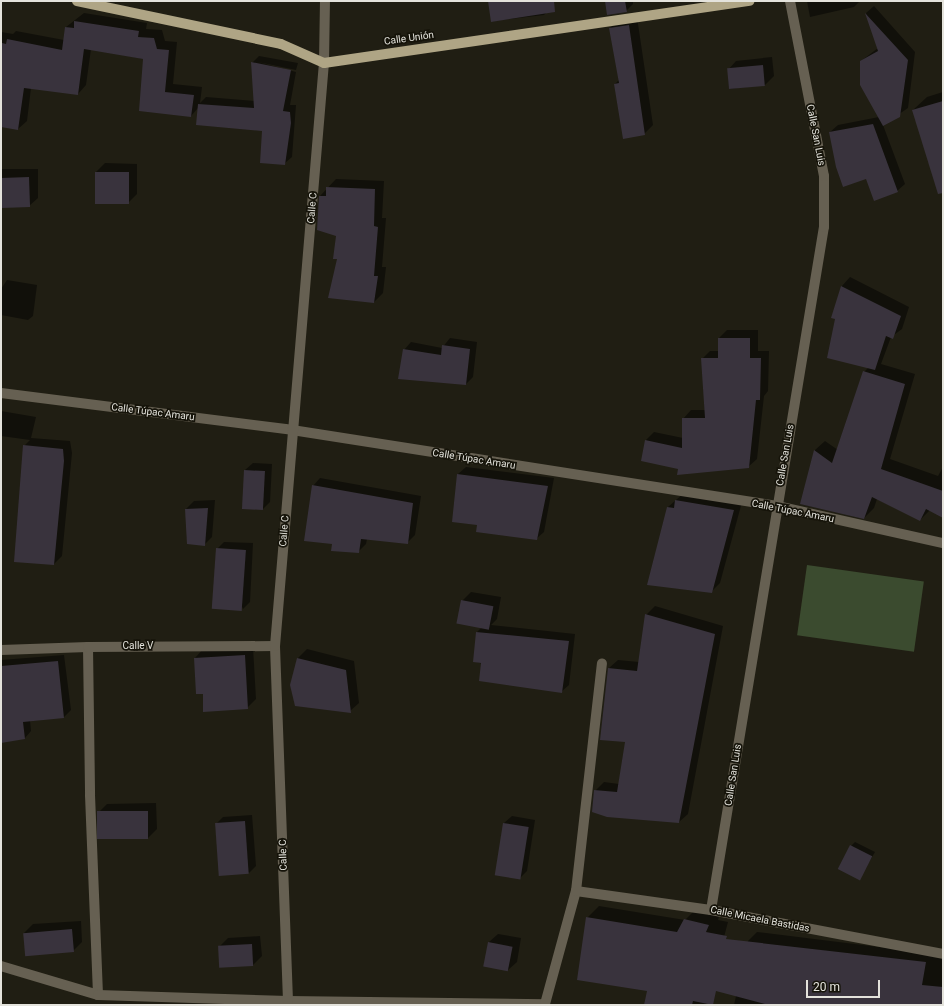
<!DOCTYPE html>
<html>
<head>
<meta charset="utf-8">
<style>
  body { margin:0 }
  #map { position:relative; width:944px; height:1006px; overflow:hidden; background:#201e13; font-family:Roboto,sans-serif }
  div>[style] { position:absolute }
  .green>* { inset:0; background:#3b4b2f; transform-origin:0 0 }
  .shadow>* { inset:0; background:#0007 }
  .building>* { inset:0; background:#39333d; transform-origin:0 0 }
  .minor>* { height:10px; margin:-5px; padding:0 5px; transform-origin:5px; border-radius:5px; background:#666052 }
  .major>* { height:10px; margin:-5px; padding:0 5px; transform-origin:5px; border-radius:5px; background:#afa585 }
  span { translate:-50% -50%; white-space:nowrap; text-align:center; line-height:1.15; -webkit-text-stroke:3.5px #16140a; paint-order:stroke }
  .street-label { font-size:10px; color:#e4e3dc }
  .frame { position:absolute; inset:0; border:2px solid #e4e3dc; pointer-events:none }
  .scale { position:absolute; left:806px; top:980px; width:74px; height:18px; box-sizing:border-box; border:2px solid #e4e3dc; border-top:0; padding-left:5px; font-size:12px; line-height:14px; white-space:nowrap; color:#e4e3dc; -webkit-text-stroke:3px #16140a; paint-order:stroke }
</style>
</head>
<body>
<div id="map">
  <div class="green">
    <div style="left:807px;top:565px;width:118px;height:71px;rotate:8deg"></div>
  </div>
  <div class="shadow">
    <div style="clip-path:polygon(489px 1px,551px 1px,552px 7px,544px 15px,492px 21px)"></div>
    <div style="clip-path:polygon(606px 1px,633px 1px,633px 4px,626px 11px)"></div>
    <div style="clip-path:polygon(807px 1px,860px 1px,854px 7px,810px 17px)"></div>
    <div style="clip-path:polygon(874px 6px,915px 52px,908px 108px,883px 125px,905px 184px,897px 191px,866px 177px,830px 132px,838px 125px,879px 117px,861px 61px,878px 48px,866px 13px)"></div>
    <div style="clip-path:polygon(84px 13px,147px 23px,146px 29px,162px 30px,165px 41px,177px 42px,173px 84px,202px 87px,200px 103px,206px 97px,255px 101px,252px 63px,259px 56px,298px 63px,296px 70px,258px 62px,296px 72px,290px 105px,296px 105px,292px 157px,285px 163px,264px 130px,198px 108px,191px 116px,140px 110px,144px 59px,91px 49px,86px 85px,78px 94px,31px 88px,27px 121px,18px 129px,1px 126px,1px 32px,13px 34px,16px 31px,64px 40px,66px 27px)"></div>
    <div style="clip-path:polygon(637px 17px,653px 125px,644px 134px,615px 84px,619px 80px,610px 28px,619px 20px)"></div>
    <div style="clip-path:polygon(772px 57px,774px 76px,765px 85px,729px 89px,728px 70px,736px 61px)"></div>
    <div style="clip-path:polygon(943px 92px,943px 176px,913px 110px,927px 97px)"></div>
    <div style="clip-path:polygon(105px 163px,137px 164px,137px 194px,128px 203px,96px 172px)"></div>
    <div style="clip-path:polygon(1px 169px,38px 169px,38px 198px,29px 206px,1px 207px)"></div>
    <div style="clip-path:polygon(336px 179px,384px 181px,382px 218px,386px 218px,382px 267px,386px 267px,383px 293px,374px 302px,338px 258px,337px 236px,320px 196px)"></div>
    <div style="clip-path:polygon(850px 277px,909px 307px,902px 329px,891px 337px,881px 364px,915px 374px,890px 459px,938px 476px,943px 467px,943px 517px,930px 510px,920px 520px,877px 499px,874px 508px,864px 518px,801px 504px,815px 450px,825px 441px,838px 450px,864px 372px,868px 368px,836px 318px,832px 317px,842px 286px)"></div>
    <div style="clip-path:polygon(7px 280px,37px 285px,33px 316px,28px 320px,1px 315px,1px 289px)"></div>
    <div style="clip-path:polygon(727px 330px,758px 330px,758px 351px,769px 351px,768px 391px,764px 396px,757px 459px,748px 467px,679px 468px,646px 440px,654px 432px,683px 438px,683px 419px,691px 410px,705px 410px,702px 359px,710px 351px,719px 351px,719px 338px)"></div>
    <div style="clip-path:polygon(450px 338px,477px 342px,473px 377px,466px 384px,404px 350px,411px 342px,442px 348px)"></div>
    <div style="clip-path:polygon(1px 411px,36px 417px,31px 438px,70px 441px,72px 453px,62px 556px,54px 564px,16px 561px,24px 446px,30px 440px,1px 436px)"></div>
    <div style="clip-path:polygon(253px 463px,272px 464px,270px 502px,262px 510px,245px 470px)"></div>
    <div style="clip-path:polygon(466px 467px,554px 478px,544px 532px,536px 539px,478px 525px,458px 474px)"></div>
    <div style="clip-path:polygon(320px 478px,421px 496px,415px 535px,407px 543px,367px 539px,366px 544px,358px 552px,333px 543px,313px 486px)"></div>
    <div style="clip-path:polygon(684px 493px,742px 502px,720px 583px,711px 592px,648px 584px,668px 507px)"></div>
    <div style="clip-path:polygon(215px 500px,212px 537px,204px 545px,186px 509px,194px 501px)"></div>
    <div style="clip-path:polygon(224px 542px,253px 543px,250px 602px,243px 609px,217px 549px)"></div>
    <div style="clip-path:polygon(471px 592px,501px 597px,497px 619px,491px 625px,575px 634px,569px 685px,561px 692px,474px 661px,477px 632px,482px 627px,462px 601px)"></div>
    <div style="clip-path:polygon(655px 606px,723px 626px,688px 814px,679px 822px,595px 791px,604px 782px,619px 784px,626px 741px,609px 668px,618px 660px,639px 662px,646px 615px)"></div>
    <div style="clip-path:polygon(253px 647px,256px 699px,247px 708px,204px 693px,195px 658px,203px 649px)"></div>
    <div style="clip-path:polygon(307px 649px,354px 661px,359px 703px,350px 711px,291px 685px,298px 658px)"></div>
    <div style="clip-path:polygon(64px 655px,71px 710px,64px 717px,30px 720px,31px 731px,25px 738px,1px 742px,1px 660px)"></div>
    <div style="clip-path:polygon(156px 803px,157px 829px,148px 838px,98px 813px,107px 804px)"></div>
    <div style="clip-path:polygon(252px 815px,256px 866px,249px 873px,216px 824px,223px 817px)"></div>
    <div style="clip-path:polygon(512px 816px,535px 820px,527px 871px,520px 878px,496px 874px,504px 823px)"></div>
    <div style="clip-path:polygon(855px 842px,875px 852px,859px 879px,851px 846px)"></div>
    <div style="clip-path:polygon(599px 906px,685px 920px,697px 908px,720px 913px,718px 920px,728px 922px,706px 1005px,654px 1005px,648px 990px,587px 918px)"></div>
    <div style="clip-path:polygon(81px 921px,82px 942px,73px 951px,24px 933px,33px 924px)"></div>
    <div style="clip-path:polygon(757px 932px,943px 955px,943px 1005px,734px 1005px,748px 941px)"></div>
    <div style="clip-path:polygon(498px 934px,521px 938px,517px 962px,508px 970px,489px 942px)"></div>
    <div style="clip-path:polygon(260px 936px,262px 956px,253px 965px,220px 946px,228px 938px)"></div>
  </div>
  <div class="building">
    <div style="clip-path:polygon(488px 1px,554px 1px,555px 12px,491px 22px)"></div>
    <div style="clip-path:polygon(605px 1px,625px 1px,627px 12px,607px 15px)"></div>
    <div style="clip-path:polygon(865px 13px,908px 60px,900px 117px,883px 126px,860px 85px,860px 61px,878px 51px)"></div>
    <div style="clip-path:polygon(74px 21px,139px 31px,138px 37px,154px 38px,157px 49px,169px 50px,165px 92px,194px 95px,191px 117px,139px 111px,143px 59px,84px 49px,78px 95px,24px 88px,18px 130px,1px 127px,2px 43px,6px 44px,7px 39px,62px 50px,65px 27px,74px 28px)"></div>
    <div style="clip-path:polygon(629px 25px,645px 135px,623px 139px,614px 84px,619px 83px,609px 28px)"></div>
    <div style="clip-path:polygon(251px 62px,291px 70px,283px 111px,290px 112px,291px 123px,285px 165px,260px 163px,262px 131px,196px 125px,198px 104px,254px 108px)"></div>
    <div style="left:763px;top:65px;width:21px;height:36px;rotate:85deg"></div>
    <div style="clip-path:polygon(943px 101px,943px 193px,938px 194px,912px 110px)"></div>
    <div style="clip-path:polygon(873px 124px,898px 192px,874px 201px,866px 179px,843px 187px,836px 167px,829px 132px)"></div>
    <div style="left:95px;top:172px;width:34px;height:32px"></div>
    <div style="left:29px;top:177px;width:30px;height:28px;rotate:88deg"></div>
    <div style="clip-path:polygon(326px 187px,375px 189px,374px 226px,378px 227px,374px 276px,378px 276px,374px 303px,328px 298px,337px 259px,333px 259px,336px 236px,317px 230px,319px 196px,326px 196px)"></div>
    <div style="clip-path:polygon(841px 286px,901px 316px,893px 339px,886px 336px,875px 370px,827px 358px,835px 319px,831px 318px)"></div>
    <div style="clip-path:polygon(718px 338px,750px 338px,750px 358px,761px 358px,760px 400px,756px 400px,749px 468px,677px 475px,678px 469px,641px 461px,645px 440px,682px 448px,682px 418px,705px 418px,701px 358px,718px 358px)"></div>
    <div style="clip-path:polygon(442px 345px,470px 349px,466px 385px,398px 379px,403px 349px,441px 355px)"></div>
    <div style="clip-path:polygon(863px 371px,905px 384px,881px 469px,943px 491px,943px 518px,926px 509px,920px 521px,872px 497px,864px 519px,800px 504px,814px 450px,832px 463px)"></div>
    <div style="clip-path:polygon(23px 445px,63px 449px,64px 461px,54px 565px,14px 562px)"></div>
    <div style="left:244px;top:470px;width:21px;height:39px;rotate:3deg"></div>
    <div style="clip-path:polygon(457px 474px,548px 486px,537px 540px,476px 532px,477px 525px,452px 522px)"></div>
    <div style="clip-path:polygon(312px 485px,413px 503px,408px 544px,361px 539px,359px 553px,331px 551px,332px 544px,304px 541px)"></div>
    <div style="clip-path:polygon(675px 500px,734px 510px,712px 593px,647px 585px,667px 507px,674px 508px)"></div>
    <div style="clip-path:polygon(208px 508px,205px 546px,187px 544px,185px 509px)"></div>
    <div style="left:216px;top:548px;width:30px;height:61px;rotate:4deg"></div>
    <div style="left:461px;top:600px;width:33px;height:24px;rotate:11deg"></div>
    <div style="clip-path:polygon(645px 614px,715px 634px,679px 823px,607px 817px,592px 812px,594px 790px,617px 792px,625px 742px,600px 740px,608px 668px,637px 671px)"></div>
    <div style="clip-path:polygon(476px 632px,569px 641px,562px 693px,479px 681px,481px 663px,473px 662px)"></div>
    <div style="clip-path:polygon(245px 655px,248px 709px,203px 712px,203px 694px,196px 694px,194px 658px)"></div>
    <div style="clip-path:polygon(297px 658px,346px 670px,351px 713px,295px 706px,290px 685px)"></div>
    <div style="clip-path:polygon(58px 661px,64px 718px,23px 722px,25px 739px,1px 743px,1px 666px)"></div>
    <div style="left:148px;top:811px;width:28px;height:51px;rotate:90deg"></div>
    <div style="left:245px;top:821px;width:53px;height:30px;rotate:86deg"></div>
    <div style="left:503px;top:823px;width:26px;height:53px;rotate:9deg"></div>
    <div style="left:850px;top:845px;width:25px;height:27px;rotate:27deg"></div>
    <div style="clip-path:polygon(586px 917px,677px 932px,684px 919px,709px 925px,706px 932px,727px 936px,726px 939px,926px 962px,922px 985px,943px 987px,943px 1005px,769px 1005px,716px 991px,713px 1005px,693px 1001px,692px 1005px,644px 1005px,647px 991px,577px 980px)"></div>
    <div style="left:72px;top:929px;width:23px;height:49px;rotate:85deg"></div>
    <div style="left:488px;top:942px;width:25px;height:25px;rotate:11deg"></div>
    <div style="left:252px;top:944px;width:22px;height:34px;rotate:87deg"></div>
  </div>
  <div class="minor">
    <div style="left:1px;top:393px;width:293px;rotate:7.2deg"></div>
    <div style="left:292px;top:430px;width:491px;rotate:8.9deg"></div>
    <div style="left:777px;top:506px;width:170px;rotate:12.6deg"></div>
    <div style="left:88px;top:647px;width:148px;rotate:89.2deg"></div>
    <div style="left:90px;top:795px;width:200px;rotate:87.7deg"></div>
    <div style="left:1px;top:650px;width:87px;rotate:-2deg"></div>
    <div style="left:88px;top:647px;width:187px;rotate:-0.3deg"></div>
    <div style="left:576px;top:891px;width:136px;rotate:8deg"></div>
    <div style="left:711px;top:910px;width:236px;rotate:10.7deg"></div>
    <div style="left:711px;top:910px;width:692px;rotate:-80.61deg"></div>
    <div style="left:824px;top:227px;width:51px;rotate:-90deg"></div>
    <div style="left:824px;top:176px;width:178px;rotate:-101deg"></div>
    <div style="left:1px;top:966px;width:101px;rotate:16.6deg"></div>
    <div style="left:98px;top:995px;width:190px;rotate:1.8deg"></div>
    <div style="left:288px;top:1001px;width:257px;rotate:0.7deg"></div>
    <div style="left:545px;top:1004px;width:117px;rotate:-74.7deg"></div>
    <div style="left:576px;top:891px;width:229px;rotate:-83.5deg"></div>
    <div style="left:288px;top:1001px;width:355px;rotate:-92.1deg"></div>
    <div style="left:275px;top:646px;width:585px;rotate:-85.2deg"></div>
    <div style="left:324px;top:63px;width:62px;rotate:-89.1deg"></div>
  </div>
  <div class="major">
    <div style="left:77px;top:1px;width:208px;rotate:11.9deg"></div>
    <div style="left:281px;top:44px;width:47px;rotate:23.8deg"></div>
    <div style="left:324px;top:63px;width:430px;rotate:-8.3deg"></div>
  </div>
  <div class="street-label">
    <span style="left:409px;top:38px;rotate:-8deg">Calle Unión</span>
    <span style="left:816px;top:135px;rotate:79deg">Calle San Luis</span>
    <span style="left:312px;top:208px;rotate:-85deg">Calle C</span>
    <span style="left:153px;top:412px;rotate:7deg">Calle Túpac Amaru</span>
    <span style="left:785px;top:455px;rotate:-80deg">Calle San Luis</span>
    <span style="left:474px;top:459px;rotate:9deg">Calle Túpac Amaru</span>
    <span style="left:793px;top:511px;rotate:11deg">Calle Túpac Amaru</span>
    <span style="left:284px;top:531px;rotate:-85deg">Calle C</span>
    <span style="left:138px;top:646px">Calle V</span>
    <span style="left:733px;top:775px;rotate:-81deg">Calle San Luis</span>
    <span style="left:283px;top:855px;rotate:-92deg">Calle C</span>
    <span style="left:760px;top:919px;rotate:11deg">Calle Micaela Bastidas</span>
  </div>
  <div class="frame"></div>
  <div class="scale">20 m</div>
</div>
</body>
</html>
